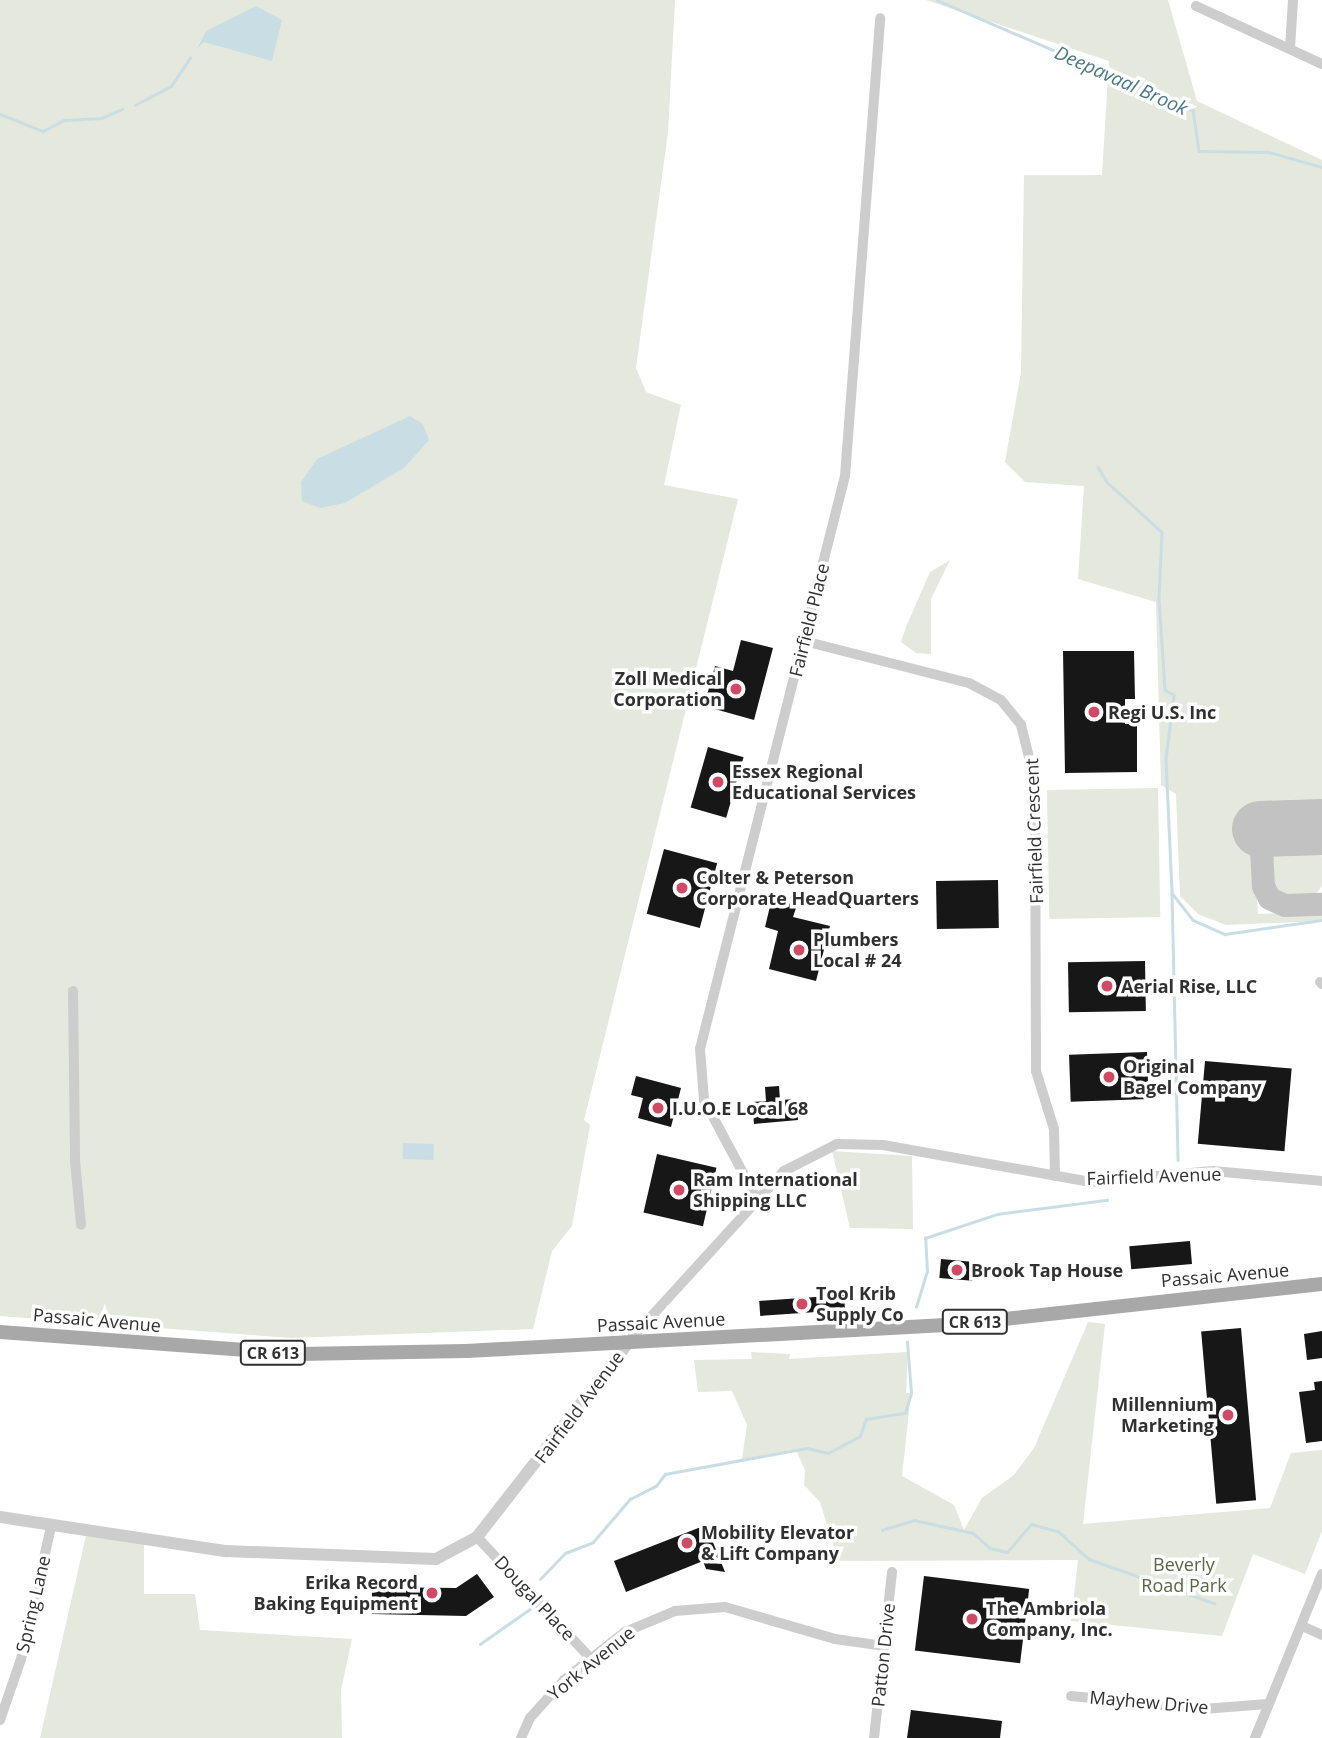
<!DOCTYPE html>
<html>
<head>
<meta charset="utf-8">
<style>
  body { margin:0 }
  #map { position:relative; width:1322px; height:1738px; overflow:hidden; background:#fff; font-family:"Open Sans",sans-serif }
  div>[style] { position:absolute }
  .green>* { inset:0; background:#e4e8dd; transform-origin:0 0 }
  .round { border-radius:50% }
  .water>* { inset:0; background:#c9dee4; transform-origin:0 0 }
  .stream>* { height:2.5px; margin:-1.25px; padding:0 1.25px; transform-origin:1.25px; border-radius:1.25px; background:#c9dee4 }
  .taxiway>* { height:23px; margin:-11.5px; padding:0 11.5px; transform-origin:11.5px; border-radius:11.5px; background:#c2c2c2 }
  .runway>* { height:56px; margin:-28px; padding:0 28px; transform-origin:28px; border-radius:28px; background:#c2c2c2 }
  .building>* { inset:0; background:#171717; transform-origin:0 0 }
  .minor>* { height:10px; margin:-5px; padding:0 5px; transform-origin:5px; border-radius:5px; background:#cdcdcd }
  .tertiary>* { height:12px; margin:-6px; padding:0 6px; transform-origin:6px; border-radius:6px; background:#cdcdcd }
  .primary>* { height:14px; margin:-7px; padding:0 7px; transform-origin:7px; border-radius:7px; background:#a8a8a8 }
  .dots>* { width:19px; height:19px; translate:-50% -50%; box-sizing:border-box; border:4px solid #fff; border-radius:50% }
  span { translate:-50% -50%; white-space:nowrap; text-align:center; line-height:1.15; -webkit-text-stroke:7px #fff; paint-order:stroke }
  .shield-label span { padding:2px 5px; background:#fff; border:2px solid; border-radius:5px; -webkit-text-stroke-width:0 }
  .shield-label { font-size:16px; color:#303030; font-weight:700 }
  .street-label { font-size:18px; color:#303030 }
  .poi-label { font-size:18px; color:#303030; font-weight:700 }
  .right { translate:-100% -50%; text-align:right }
  .left { translate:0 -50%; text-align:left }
  .park-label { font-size:18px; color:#586643 }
  .water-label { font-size:19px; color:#487888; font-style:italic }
</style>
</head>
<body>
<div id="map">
  <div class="green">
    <div style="clip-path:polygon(0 0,675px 0,668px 132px,636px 368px,646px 392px,681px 405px,664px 485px,738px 499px,584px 1120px,590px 1125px,572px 1226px,552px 1251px,533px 1329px,292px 1338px,0 1316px)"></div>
    <div style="clip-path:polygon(926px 0,1168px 0,1197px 101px,1322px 160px,1322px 810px,1252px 814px,1258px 914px,1322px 911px,1322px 921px,1226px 925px,1198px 914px,1180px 896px,1176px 794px,1161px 785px,1156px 602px,1078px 579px,1084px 486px,1025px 482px,1005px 462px,1021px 372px,1024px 175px,1102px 175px,1109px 61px)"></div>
    <div style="clip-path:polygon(950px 560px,931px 599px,931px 654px,916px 653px,901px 642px,906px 627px,930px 572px)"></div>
    <div style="left:1158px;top:788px;width:129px;height:111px;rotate:89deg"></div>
    <div class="round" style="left:1268px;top:842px;width:58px;height:58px"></div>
    <div style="clip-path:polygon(832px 1151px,912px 1156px,913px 1229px,850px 1228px)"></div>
    <div style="clip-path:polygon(1088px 1322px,1105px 1324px,1083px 1524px,1270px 1508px,1291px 1453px,1322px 1450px,1322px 1531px,1305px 1574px,1253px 1554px,1222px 1636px,1071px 1621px,1078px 1560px,838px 1561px,820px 1502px,804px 1485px,805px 1470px,796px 1450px,742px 1459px,747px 1425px,732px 1391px,698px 1392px,694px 1360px,752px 1359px,751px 1352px,790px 1354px,789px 1359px,908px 1352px,906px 1393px,911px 1393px,902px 1476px,954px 1505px,964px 1530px,982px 1498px,1014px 1475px,1034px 1448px)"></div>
    <div style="clip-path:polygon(87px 1531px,144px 1542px,144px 1594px,195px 1594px,200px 1630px,352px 1639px,341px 1690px,342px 1738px,40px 1738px)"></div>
  </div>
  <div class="water">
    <div style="clip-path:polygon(256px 6px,282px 20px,272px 61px,204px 42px,197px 49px,206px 31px)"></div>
    <div style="clip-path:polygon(410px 416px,423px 424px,429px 440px,404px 468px,345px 503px,320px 508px,302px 501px,301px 482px,317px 459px)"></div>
    <div style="left:403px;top:1143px;width:31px;height:16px;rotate:2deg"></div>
  </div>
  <div class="stream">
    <div style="left:937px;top:0;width:279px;rotate:23.3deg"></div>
    <div style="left:1193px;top:110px;width:41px;rotate:81.7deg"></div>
    <div style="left:1199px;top:151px;width:70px;rotate:0.8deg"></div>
    <div style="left:1269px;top:152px;width:55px;rotate:15.8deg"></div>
    <div style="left:135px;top:105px;width:41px;rotate:-27.8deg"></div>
    <div style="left:171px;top:86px;width:34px;rotate:-56deg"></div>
    <div style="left:0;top:114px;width:46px;rotate:21.6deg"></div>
    <div style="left:43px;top:131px;width:24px;rotate:-28deg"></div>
    <div style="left:64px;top:120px;width:38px;rotate:-3deg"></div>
    <div style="left:102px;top:118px;width:22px;rotate:-24deg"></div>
    <div style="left:1098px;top:467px;width:17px;rotate:59deg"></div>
    <div style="left:1107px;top:482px;width:74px;rotate:42.3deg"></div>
    <div style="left:1162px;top:532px;width:67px;rotate:92.6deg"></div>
    <div style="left:1159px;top:599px;width:91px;rotate:86.2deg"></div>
    <div style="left:1165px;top:690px;width:10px;rotate:29deg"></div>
    <div style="left:1174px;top:695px;width:64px;rotate:97.1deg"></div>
    <div style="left:1166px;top:759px;width:134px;rotate:87.4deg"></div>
    <div style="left:1172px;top:893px;width:34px;rotate:52deg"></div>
    <div style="left:1193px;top:920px;width:35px;rotate:24deg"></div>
    <div style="left:1225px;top:934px;width:98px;rotate:-8.2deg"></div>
    <div style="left:1172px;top:893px;width:267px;rotate:88.7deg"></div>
    <div style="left:916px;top:1307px;width:37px;rotate:-73deg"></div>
    <div style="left:927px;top:1272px;width:34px;rotate:-93deg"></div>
    <div style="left:925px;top:1238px;width:76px;rotate:-18.4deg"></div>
    <div style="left:997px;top:1214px;width:111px;rotate:-7.3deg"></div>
    <div style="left:882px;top:1530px;width:34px;rotate:-17deg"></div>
    <div style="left:914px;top:1520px;width:60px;rotate:12.4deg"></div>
    <div style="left:973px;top:1533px;width:23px;rotate:41deg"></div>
    <div style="left:990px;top:1548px;width:17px;rotate:13deg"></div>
    <div style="left:1007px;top:1552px;width:37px;rotate:-49deg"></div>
    <div style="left:1031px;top:1524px;width:28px;rotate:15deg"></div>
    <div style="left:1058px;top:1531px;width:42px;rotate:42.1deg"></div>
    <div style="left:1089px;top:1559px;width:133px;rotate:19.4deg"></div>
    <div style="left:540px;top:1579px;width:36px;rotate:-46deg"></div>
    <div style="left:565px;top:1553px;width:30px;rotate:-21deg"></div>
    <div style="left:593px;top:1542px;width:57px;rotate:-49.3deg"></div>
    <div style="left:630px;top:1499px;width:29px;rotate:-27deg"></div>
    <div style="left:656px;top:1486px;width:15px;rotate:-53deg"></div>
    <div style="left:665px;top:1474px;width:144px;rotate:-10.4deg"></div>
    <div style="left:807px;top:1448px;width:22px;rotate:13deg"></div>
    <div style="left:828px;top:1453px;width:36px;rotate:-28deg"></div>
    <div style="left:860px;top:1436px;width:18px;rotate:-71deg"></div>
    <div style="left:866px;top:1419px;width:39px;rotate:-9deg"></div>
    <div style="left:905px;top:1413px;width:21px;rotate:-73deg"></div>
    <div style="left:911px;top:1393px;width:51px;rotate:-94.5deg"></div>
    <div style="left:480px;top:1644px;width:66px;rotate:-35.1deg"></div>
  </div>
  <div class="taxiway">
    <div style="left:1260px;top:829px;width:57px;rotate:87deg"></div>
    <div style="left:1263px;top:886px;width:13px;rotate:63deg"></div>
    <div style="left:1269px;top:898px;width:17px;rotate:24deg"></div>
    <div style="left:1285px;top:905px;width:37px;rotate:-2deg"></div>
  </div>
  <div class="runway">
    <div style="left:1260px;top:829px;width:62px;rotate:-1.8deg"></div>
  </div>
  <div class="building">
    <div style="clip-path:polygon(741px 640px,773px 648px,754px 720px,704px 706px,715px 666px,733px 671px)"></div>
    <div style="clip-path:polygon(1063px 651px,1134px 651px,1135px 699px,1125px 699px,1125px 724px,1137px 724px,1137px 772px,1065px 773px)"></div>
    <div style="left:708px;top:747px;width:37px;height:63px;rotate:16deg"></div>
    <div style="left:664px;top:849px;width:55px;height:67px;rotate:15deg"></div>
    <div style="left:998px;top:880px;width:48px;height:62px;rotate:89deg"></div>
    <div style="clip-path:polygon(772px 898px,797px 905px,793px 917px,830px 926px,816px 981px,769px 969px,778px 931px,765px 927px)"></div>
    <div style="left:1145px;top:961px;width:50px;height:77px;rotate:89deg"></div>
    <div style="left:1147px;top:1052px;width:47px;height:78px;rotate:88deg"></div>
    <div style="left:1205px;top:1061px;width:87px;height:83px;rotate:5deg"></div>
    <div style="clip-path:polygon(636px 1076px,681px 1088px,671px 1127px,638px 1118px,643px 1098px,631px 1095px)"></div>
    <div style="clip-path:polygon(779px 1086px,780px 1100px,796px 1099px,798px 1120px,754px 1124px,752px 1102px,766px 1101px,765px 1087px)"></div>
    <div style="left:657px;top:1154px;width:61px;height:60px;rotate:13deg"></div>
    <div style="left:1190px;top:1241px;width:23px;height:61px;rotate:85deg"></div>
    <div style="left:941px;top:1259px;width:33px;height:19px;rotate:5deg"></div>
    <div style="left:844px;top:1295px;width:15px;height:85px;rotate:86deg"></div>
    <div style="left:1241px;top:1328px;width:173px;height:40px;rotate:85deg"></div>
    <div style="clip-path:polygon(1322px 1331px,1322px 1358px,1307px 1360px,1304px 1334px)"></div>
    <div style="clip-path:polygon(1322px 1381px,1322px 1441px,1306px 1443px,1299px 1392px,1315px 1390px,1314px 1382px)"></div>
    <div style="clip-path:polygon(706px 1525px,725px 1572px,706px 1569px,703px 1561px,626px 1592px,614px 1561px)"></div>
    <div style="clip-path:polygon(477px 1574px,494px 1597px,466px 1616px,372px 1614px,372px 1587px,456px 1588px)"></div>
    <div style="left:924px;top:1576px;width:106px;height:75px;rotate:7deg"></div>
    <div style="clip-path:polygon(911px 1710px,1002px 1721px,1000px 1738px,907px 1738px)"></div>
  </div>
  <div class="minor">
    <div style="left:1196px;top:6px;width:139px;rotate:24.7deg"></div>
    <div style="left:1290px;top:48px;width:48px;rotate:-86.4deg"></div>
    <div style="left:804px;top:641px;width:170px;rotate:14.3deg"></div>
    <div style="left:969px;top:683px;width:36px;rotate:28deg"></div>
    <div style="left:1001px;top:700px;width:32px;rotate:51deg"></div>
    <div style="left:1021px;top:725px;width:58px;rotate:76deg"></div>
    <div style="left:1035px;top:781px;width:290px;rotate:89.8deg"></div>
    <div style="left:1036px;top:1071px;width:61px;rotate:72.8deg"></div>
    <div style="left:1054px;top:1129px;width:47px;rotate:88.8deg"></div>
    <div style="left:1320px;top:982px;width:3px;rotate:45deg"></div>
    <div style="left:73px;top:991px;width:170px;rotate:89.3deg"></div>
    <div style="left:75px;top:1161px;width:64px;rotate:84.6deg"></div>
    <div style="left:758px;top:1201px;width:115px;rotate:-118.1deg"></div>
    <div style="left:704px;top:1100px;width:51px;rotate:-94.5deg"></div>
    <div style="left:700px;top:1049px;width:591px;rotate:-75.8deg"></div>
    <div style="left:845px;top:476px;width:459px;rotate:-85.6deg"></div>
    <div style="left:627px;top:1343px;width:233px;rotate:-47.6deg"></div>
    <div style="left:784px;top:1171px;width:59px;rotate:-27deg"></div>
    <div style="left:837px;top:1144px;width:46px;rotate:1.2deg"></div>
    <div style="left:883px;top:1145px;width:211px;rotate:10.1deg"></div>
    <div style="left:1091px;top:1182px;width:122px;rotate:-5.2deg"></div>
    <div style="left:1213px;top:1171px;width:109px;rotate:5.2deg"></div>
    <div style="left:477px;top:1537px;width:167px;rotate:46.9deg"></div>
    <div style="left:1302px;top:1626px;width:22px;rotate:24deg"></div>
    <div style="left:1071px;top:1696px;width:133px;rotate:5.6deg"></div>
    <div style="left:1203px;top:1709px;width:65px;rotate:-4.4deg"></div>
    <div style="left:0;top:1720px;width:65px;rotate:-71deg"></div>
    <div style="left:21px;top:1659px;width:135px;rotate:-77.2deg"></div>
    <div style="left:521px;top:1738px;width:22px;rotate:-66deg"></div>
    <div style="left:530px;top:1718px;width:51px;rotate:-48.2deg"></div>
    <div style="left:564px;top:1680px;width:78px;rotate:-38.2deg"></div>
    <div style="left:625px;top:1632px;width:54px;rotate:-22.8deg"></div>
    <div style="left:675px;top:1611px;width:50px;rotate:-4.6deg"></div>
    <div style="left:725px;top:1607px;width:115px;rotate:16.2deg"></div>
    <div style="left:835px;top:1639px;width:49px;rotate:8.1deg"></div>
    <div style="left:874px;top:1738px;width:167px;rotate:-83.8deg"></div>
    <div style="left:1255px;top:1738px;width:177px;rotate:-67.8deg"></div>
  </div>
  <div class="tertiary">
    <div style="left:0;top:1517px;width:229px;rotate:8.6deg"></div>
    <div style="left:226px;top:1551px;width:210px;rotate:2.2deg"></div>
    <div style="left:436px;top:1559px;width:47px;rotate:-28.2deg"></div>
    <div style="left:477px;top:1537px;width:244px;rotate:-52.1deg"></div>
  </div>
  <div class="primary">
    <div style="left:0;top:1332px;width:299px;rotate:4.2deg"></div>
    <div style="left:298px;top:1354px;width:168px;rotate:-1deg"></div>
    <div style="left:466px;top:1351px;width:485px;rotate:-3.1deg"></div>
    <div style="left:950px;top:1325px;width:374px;rotate:-6.3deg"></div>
  </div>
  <div class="dots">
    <div style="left:736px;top:689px;background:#d04a65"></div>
    <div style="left:1094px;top:712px;background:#d04a65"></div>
    <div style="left:718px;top:782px;background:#d04a65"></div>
    <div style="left:682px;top:888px;background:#d04a65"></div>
    <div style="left:799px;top:950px;background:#d04a65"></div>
    <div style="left:1107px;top:986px;background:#d04a65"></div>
    <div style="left:1109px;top:1077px;background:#d04a65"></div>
    <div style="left:658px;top:1108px;background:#d04a65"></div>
    <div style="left:679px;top:1190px;background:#d04a65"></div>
    <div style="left:957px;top:1270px;background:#d04a65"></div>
    <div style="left:802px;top:1304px;background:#d04a65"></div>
    <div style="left:1228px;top:1415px;background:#d04a65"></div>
    <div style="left:687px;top:1543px;background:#d04a65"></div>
    <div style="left:432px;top:1593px;background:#d04a65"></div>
    <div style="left:972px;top:1619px;background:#d04a65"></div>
  </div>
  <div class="shield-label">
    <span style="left:975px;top:1322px">CR 613</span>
    <span style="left:273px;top:1353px">CR 613</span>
  </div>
  <div class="street-label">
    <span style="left:809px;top:620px;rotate:-76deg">Fairfield Place</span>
    <span style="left:1034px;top:831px;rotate:-92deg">Fairfield Crescent</span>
    <span style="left:1154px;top:1176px;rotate:-2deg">Fairfield Avenue</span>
    <span style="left:1225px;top:1275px;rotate:-5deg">Passaic Avenue</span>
    <span style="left:97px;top:1320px;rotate:5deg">Passaic Avenue</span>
    <span style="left:661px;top:1322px;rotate:-3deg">Passaic Avenue</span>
    <span style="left:579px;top:1407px;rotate:-53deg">Fairfield Avenue</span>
    <span style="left:535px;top:1598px;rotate:47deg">Dougal Place</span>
    <span style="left:33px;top:1604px;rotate:-77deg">Spring Lane</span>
    <span style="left:883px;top:1655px;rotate:-84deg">Patton Drive</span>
    <span style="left:591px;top:1663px;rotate:-39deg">York Avenue</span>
    <span style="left:1149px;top:1702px;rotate:5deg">Mayhew Drive</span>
  </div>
  <div class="poi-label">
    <span class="right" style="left:722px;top:689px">Zoll Medical<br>Corporation</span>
    <span class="left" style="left:1108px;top:712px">Regi U.S. Inc</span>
    <span class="left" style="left:732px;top:782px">Essex Regional<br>Educational Services</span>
    <span class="left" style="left:696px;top:888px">Colter &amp; Peterson<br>Corporate HeadQuarters</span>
    <span class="left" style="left:813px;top:950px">Plumbers<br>Local # 24</span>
    <span class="left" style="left:1121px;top:986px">Aerial Rise, LLC</span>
    <span class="left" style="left:1123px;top:1077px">Original<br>Bagel Company</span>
    <span class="left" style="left:672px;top:1108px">I.U.O.E Local 68</span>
    <span class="left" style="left:693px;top:1190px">Ram International<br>Shipping LLC</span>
    <span class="left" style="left:971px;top:1270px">Brook Tap House</span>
    <span class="left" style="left:816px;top:1304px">Tool Krib<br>Supply Co</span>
    <span class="right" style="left:1214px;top:1415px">Millennium<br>Marketing</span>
    <span class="left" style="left:701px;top:1543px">Mobility Elevator<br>&amp; Lift Company</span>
    <span class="right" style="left:418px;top:1593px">Erika Record<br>Baking Equipment</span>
    <span class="left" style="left:986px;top:1619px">The Ambriola<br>Company, Inc.</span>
  </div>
  <div class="park-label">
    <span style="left:1184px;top:1575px">Beverly<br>Road Park</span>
  </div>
  <div class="water-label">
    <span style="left:1121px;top:81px;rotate:24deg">Deepavaal Brook</span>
  </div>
</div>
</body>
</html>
